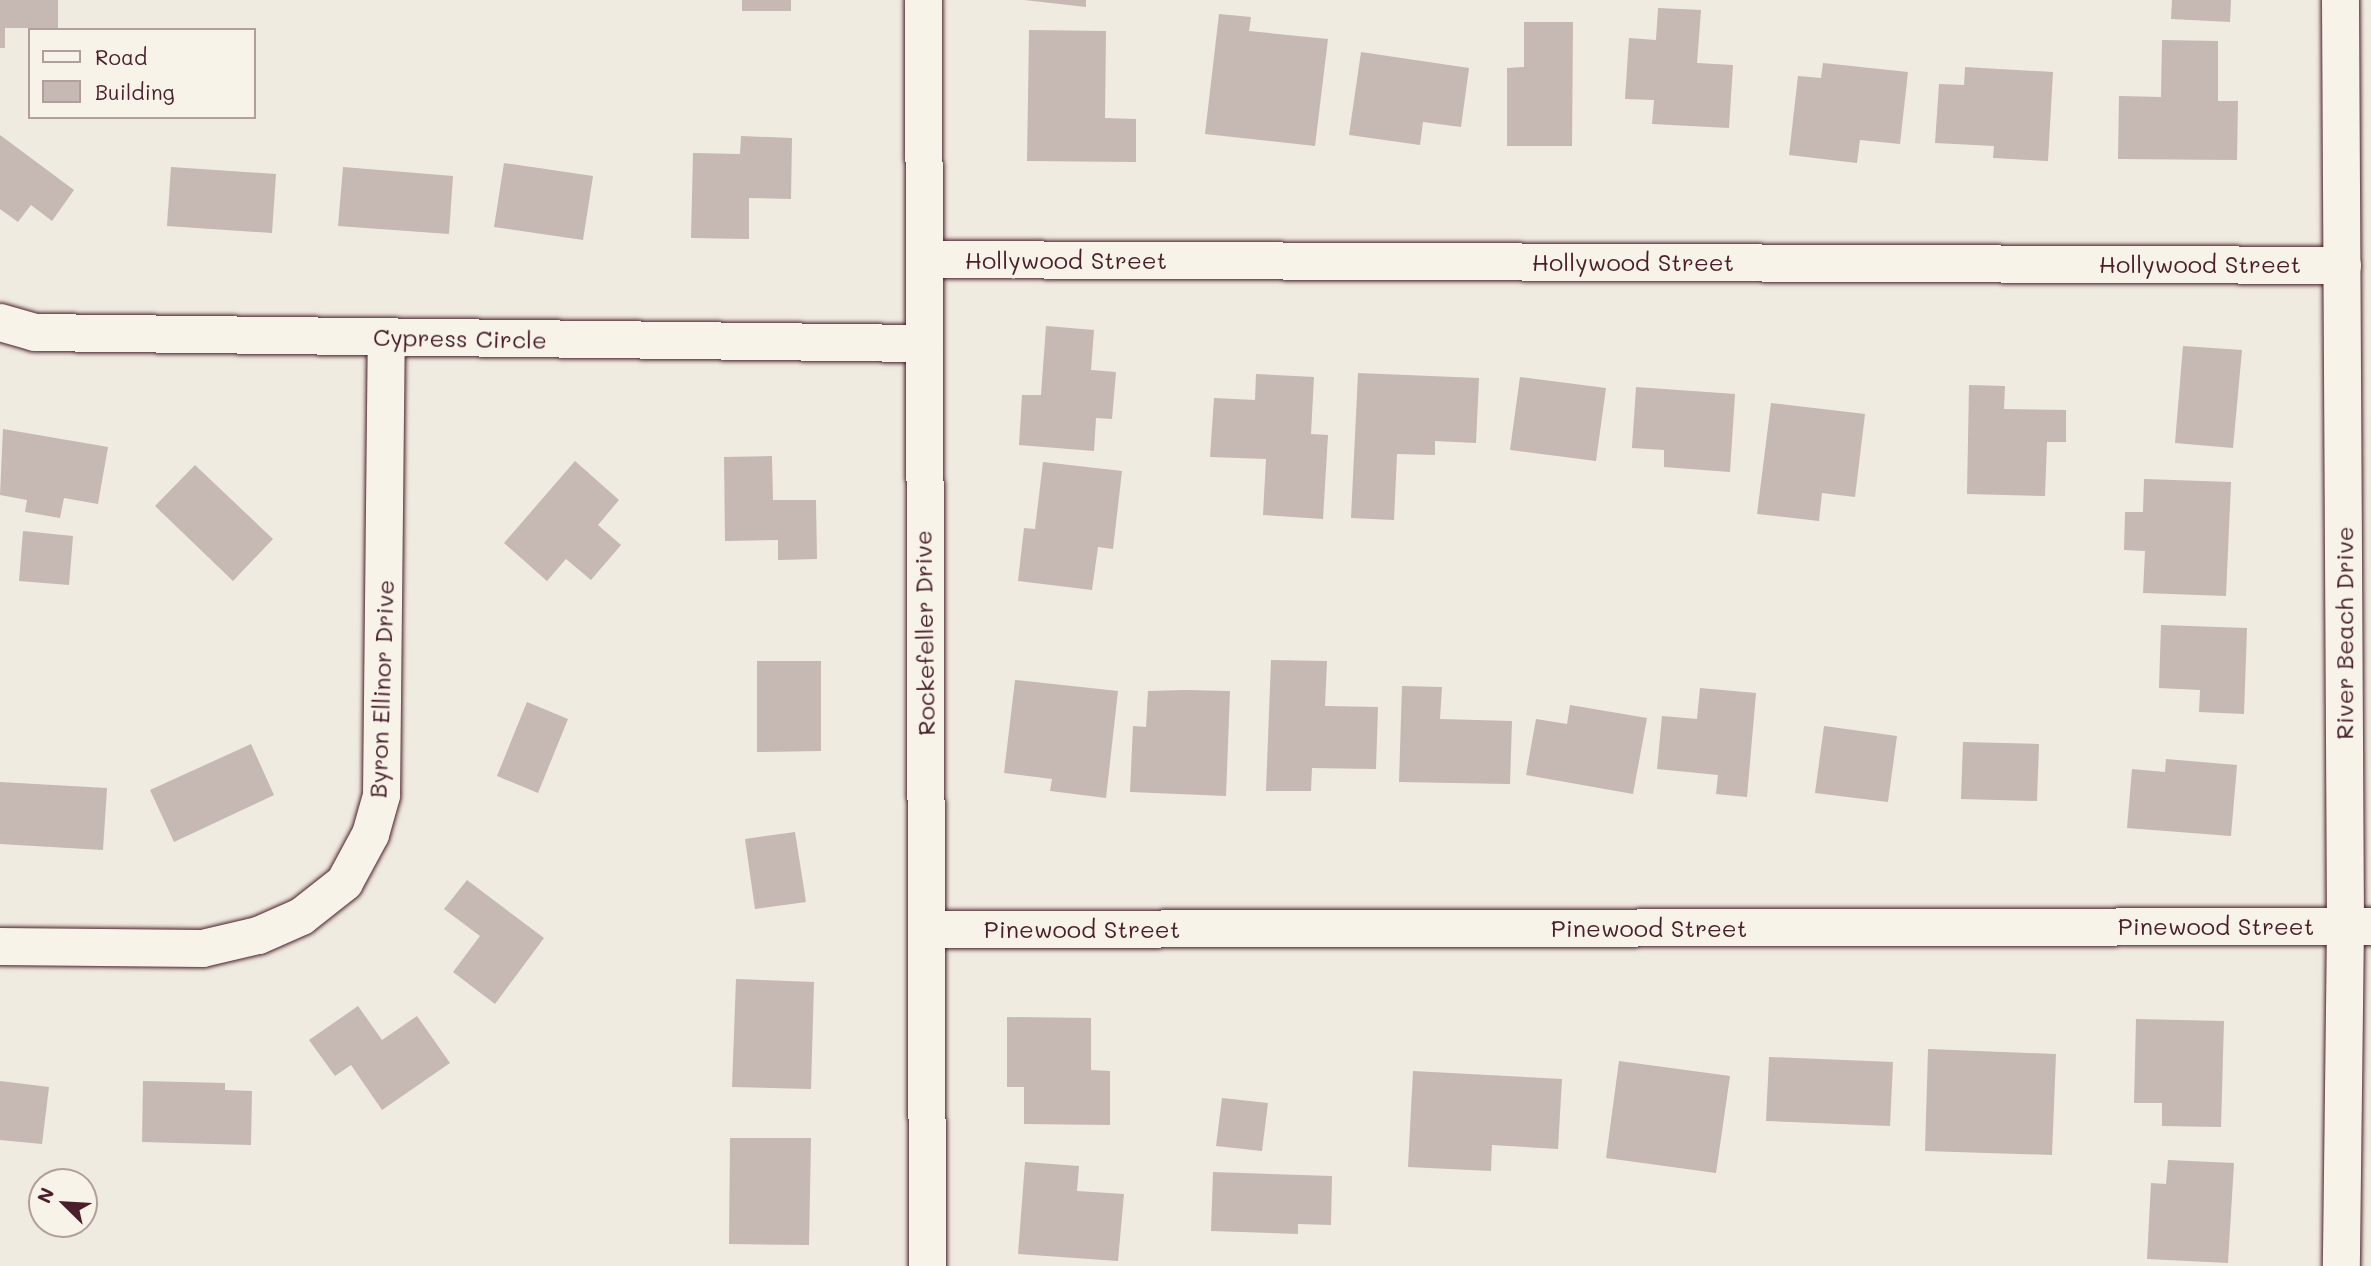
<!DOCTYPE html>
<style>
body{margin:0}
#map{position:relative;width:2371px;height:1266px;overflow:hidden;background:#f0ebe0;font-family:Mali,sans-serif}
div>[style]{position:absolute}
.building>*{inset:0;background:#c6b8b3}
.roads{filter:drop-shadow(0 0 2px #4a1f2b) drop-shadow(0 0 2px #4a1f2b)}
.street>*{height:37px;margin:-18.5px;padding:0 18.5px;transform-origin:18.5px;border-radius:18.5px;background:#f7f3e8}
span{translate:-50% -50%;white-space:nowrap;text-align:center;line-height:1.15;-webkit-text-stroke:7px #f7f3e8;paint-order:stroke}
.street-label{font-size:24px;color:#4a1f2b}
.legend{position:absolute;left:28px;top:28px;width:228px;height:91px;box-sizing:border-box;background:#f7f3e8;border:2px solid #b29e9c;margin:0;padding:9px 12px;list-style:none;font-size:21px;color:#4a1f2b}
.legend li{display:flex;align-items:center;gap:14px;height:35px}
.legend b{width:35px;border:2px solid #b29e9c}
.north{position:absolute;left:28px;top:1168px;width:70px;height:70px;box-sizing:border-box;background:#f7f3e8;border:2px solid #b29e9c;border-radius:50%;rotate:294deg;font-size:19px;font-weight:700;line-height:28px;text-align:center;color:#4a1f2b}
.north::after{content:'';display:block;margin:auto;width:24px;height:32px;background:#4a1f2b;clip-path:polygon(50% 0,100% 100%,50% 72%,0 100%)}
</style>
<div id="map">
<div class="building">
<div style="clip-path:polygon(0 0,58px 0,58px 28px,5px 28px,5px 48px,0 48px)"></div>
<div style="clip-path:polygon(742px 0,791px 0,791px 11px,742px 11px)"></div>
<div style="clip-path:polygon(1024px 0,1086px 0,1086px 7px)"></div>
<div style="clip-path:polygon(2172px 0,2231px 0,2230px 22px,2171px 19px)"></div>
<div style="clip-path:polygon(1658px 8px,1701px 10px,1697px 63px,1733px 65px,1729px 128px,1652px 124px,1654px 100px,1625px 99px,1629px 38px,1656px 40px)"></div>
<div style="clip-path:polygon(1219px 14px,1251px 17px,1249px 31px,1328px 39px,1315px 146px,1205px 134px)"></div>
<div style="clip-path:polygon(1524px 22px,1573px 22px,1572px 146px,1507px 146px,1507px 68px,1524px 67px)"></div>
<div style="clip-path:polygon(1029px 30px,1106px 31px,1105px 118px,1136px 119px,1136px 162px,1027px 161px)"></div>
<div style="clip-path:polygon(2162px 40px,2218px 41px,2218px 101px,2238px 101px,2237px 160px,2118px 159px,2119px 96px,2161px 97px)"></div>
<div style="clip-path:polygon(1361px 52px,1469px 68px,1461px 127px,1423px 122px,1420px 145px,1349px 135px)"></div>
<div style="clip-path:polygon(1823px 63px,1908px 72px,1900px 144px,1860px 140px,1857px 163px,1789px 155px,1798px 76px,1821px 78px)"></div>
<div style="clip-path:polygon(1965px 67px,2053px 72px,2048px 161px,1993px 158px,1994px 146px,1935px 143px,1939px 84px,1964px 85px)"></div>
<div style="clip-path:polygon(0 135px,74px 190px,52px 221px,31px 205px,18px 222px,0 209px)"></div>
<div style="clip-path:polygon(741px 136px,792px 138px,791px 199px,749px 198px,749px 239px,691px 238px,693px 153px,740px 154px)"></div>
<div style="clip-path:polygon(504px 163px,593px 176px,583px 240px,494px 227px)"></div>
<div style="clip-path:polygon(171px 167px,276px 174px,272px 233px,167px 226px)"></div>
<div style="clip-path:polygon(343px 167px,453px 176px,449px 234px,338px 226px)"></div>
<div style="clip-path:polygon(1046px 326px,1094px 330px,1091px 370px,1116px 372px,1112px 419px,1096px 418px,1094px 451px,1019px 445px,1022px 395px,1041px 395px)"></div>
<div style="clip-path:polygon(2183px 346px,2242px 350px,2233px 448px,2175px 443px)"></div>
<div style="clip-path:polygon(1358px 373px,1479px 378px,1476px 443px,1435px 441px,1435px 455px,1397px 454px,1394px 520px,1351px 518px)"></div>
<div style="clip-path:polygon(1256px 374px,1314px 377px,1311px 434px,1328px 435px,1323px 519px,1263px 515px,1266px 459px,1210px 457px,1214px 398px,1255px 400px)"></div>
<div style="clip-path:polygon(1520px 377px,1606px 388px,1596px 461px,1510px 450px)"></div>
<div style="clip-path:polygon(1969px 385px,2005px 386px,2004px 409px,2066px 410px,2066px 442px,2047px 442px,2045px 496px,1967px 494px)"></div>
<div style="clip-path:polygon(1636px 387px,1735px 394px,1730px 472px,1664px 467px,1664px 450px,1632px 448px)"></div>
<div style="clip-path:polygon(1771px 403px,1865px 414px,1855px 497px,1822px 493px,1819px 521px,1757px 514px)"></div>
<div style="clip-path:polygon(3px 429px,108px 447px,98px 504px,64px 498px,60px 518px,25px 512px,27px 500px,0 495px)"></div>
<div style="clip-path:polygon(772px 456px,773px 500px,816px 500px,817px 559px,778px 560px,778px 540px,725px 541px,724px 457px)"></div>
<div style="clip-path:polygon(575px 461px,619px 500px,598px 525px,621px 545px,591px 580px,566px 559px,547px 581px,504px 543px)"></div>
<div style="clip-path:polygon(1043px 462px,1122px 471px,1113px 549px,1098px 547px,1092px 590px,1018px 581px,1024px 528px,1035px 529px)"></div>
<div style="clip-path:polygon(195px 465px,273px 539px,233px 581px,155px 506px)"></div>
<div style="clip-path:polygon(2144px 479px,2231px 482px,2226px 596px,2143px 593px,2145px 551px,2124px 550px,2125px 512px,2143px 512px)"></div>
<div style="clip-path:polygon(23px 531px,73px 536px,69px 585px,19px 581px)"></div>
<div style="clip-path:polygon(2161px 625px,2247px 628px,2244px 714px,2199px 712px,2200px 690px,2159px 688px)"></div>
<div style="clip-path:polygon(1271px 660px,1327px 661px,1325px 706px,1378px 707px,1376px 769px,1312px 768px,1311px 791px,1266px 791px)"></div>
<div style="clip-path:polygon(757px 661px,821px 661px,821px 751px,757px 752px)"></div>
<div style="clip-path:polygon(1015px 680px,1118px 691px,1106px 798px,1050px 791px,1052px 779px,1004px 773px)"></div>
<div style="clip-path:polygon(1402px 686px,1442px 687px,1440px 719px,1512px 721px,1510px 784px,1399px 782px)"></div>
<div style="clip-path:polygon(1700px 688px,1756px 693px,1747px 797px,1716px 794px,1718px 775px,1657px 769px,1662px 716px,1697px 719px)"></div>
<div style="clip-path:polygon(1186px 690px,1230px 691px,1226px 796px,1130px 792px,1133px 726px,1146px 727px,1148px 691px)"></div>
<div style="clip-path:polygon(527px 702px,568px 719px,538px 793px,497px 776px)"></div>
<div style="clip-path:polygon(1570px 705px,1647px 718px,1633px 794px,1526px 775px,1536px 719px,1567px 724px)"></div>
<div style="clip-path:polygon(1824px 726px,1897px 736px,1888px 802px,1815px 793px)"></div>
<div style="clip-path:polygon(1963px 742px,2039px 744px,2037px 801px,1961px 799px)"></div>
<div style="clip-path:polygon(251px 744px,274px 795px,174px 842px,150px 790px)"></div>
<div style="clip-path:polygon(2166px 759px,2237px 765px,2231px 836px,2127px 828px,2132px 769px,2165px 772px)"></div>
<div style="clip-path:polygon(0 782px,107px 788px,103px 850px,0 844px)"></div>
<div style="clip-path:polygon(795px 832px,806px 902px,755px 909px,745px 839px)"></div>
<div style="clip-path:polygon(467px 880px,544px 938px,495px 1004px,453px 972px,480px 936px,444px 909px)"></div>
<div style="clip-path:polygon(736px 979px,814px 982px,811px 1089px,732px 1087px)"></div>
<div style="clip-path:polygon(358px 1006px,382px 1040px,417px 1016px,450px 1063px,382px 1110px,351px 1065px,335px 1076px,309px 1040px)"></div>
<div style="clip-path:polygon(1007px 1017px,1091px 1018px,1091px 1070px,1110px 1071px,1110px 1125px,1024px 1124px,1024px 1087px,1007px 1087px)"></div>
<div style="clip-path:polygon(2136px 1019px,2224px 1021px,2221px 1127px,2162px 1126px,2162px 1103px,2134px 1103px)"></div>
<div style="clip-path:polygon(1928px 1049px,2056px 1054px,2052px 1155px,1925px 1151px)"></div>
<div style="clip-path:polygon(1769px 1057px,1893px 1062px,1890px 1126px,1766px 1121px)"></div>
<div style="clip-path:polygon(1619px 1061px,1730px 1076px,1716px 1173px,1606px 1158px)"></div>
<div style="clip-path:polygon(1413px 1071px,1562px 1079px,1558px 1149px,1492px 1145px,1491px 1171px,1408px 1167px)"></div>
<div style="clip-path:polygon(0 1081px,49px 1087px,42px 1144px,0 1140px)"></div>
<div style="clip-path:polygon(143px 1081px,225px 1083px,225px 1090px,252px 1091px,251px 1145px,142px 1142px)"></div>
<div style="clip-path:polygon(1222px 1098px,1268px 1103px,1262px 1151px,1216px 1146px)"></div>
<div style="clip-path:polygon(730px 1138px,811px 1138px,809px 1245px,729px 1244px)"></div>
<div style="clip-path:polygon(2168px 1160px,2234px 1163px,2228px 1263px,2147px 1259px,2151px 1183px,2166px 1184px)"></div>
<div style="clip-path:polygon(1025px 1162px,1079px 1166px,1077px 1191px,1124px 1194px,1118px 1261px,1018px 1254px)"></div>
<div style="clip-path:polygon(1213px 1172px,1332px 1176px,1331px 1225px,1298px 1224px,1298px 1234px,1211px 1231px)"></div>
</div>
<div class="roads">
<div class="street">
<div style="left:923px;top:0;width:1266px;rotate:89.82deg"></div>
<div style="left:2340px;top:0;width:926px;rotate:89.69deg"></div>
<div style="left:2345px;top:926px;width:340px;rotate:90.7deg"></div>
<div style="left:924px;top:259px;width:1418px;rotate:0.24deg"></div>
<div style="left:0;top:322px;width:35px;rotate:16deg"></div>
<div style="left:34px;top:332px;width:887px;rotate:0.71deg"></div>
<div style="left:927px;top:929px;width:1444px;rotate:-0.12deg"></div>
<div style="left:0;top:946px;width:202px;rotate:0.6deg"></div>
<div style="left:202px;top:948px;width:57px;rotate:-13.1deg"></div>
<div style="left:258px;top:935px;width:47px;rotate:-23.8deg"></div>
<div style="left:301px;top:916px;width:55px;rotate:-38.3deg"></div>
<div style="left:344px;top:882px;width:55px;rotate:-61.6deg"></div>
<div style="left:370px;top:834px;width:41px;rotate:-74.2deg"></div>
<div style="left:381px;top:795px;width:458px;rotate:-89.4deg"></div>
</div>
</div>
<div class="street-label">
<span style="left:1066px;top:260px">Hollywood Street</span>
<span style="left:1633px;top:262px">Hollywood Street</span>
<span style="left:2200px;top:264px">Hollywood Street</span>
<span style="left:460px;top:338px;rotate:1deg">Cypress Circle</span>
<span style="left:924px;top:633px;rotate:-91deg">Rockefeller Drive</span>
<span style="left:2344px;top:633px;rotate:-90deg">River Beach Drive</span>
<span style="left:381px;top:689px;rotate:-88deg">Byron Ellinor Drive</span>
<span style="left:2216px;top:926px">Pinewood Street</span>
<span style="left:1649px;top:928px">Pinewood Street</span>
<span style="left:1082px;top:929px">Pinewood Street</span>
</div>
<ul class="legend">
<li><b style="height:9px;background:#f7f3e8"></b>Road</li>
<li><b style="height:19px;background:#c6b8b3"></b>Building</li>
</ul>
<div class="north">N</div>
</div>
